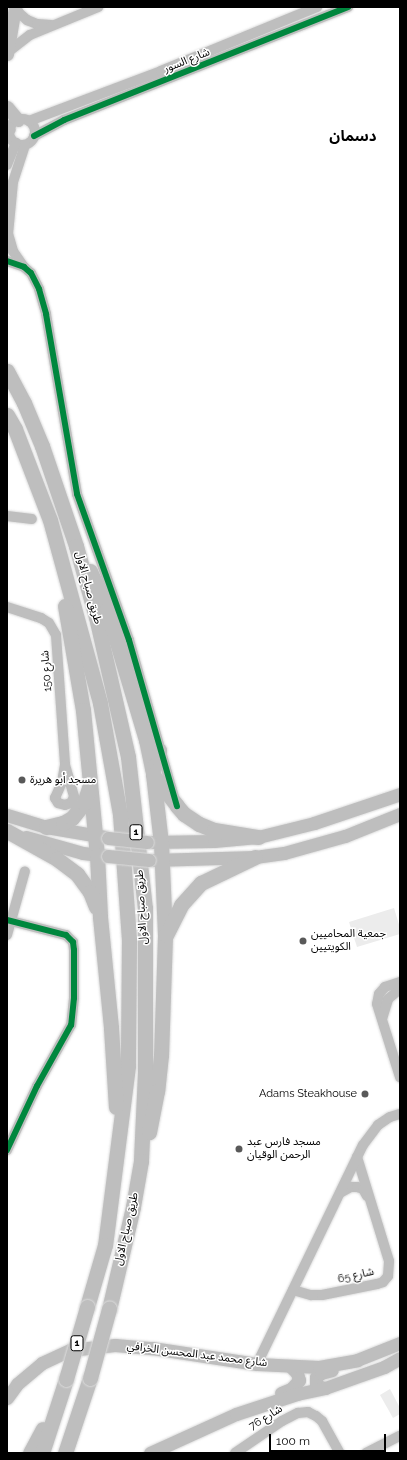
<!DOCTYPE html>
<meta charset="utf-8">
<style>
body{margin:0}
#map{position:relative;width:407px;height:1460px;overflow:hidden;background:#fff;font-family:Raleway,"Noto Sans Arabic",sans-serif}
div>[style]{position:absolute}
.green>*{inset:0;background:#ececec}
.roads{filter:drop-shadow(0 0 1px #dbdbdb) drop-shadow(0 0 1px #dbdbdb)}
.minor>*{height:10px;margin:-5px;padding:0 5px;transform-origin:5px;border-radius:5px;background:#bebebe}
.minor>.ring{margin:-5px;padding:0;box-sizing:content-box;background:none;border:10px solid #bebebe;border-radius:50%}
.major>*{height:13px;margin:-6.5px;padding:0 6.5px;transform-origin:6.5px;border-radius:6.5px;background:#bebebe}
.highway>*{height:15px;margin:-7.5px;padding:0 7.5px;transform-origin:7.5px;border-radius:7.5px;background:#bebebe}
.bridges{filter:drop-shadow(0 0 1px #dbdbdb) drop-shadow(0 0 1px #dbdbdb)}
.major-bridge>*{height:13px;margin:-6.5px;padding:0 6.5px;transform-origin:6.5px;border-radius:6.5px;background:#bebebe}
.highway-bridge>*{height:15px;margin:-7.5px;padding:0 7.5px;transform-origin:7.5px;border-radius:7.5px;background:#bebebe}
.cycleway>*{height:6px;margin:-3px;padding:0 3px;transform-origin:3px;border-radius:3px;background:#00873e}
.dots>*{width:11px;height:11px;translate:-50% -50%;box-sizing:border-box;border:2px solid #fff;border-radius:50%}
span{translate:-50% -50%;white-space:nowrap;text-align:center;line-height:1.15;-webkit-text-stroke:3px #fff;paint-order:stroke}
.shield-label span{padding:1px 3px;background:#fff;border:1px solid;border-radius:3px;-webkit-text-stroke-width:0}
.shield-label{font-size:10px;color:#000;font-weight:700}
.street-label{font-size:11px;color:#000}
.poi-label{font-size:11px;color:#000}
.left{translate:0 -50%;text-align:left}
.right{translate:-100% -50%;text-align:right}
.district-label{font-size:15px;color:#000;font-weight:700}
.frame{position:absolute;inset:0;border:8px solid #000;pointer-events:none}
.scale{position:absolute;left:269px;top:1434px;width:117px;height:18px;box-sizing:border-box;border:2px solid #000;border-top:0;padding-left:5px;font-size:12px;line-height:14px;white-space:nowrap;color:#000;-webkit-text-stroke:3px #fff;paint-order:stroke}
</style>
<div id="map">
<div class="green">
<div style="clip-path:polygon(394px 908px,400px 928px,400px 934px,357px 947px,349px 922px)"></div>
<div style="clip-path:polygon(390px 1389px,400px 1408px,400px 1414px,393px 1418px,380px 1395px)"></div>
</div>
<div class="roads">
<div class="minor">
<div style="left:16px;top:7px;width:7px;rotate:63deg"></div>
<div style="left:19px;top:13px;width:11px;rotate:41deg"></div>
<div style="left:27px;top:20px;width:11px;rotate:22deg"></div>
<div style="left:37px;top:24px;width:14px;rotate:4deg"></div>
<div style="left:8px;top:52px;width:28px;rotate:-38deg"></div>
<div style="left:30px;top:35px;width:74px;rotate:-22.4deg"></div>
<div class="ring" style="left:9px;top:119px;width:16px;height:16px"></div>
<div style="left:29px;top:121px;width:141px;rotate:-20.7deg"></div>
<div style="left:161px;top:71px;width:169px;rotate:-22.3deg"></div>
<div style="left:34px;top:136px;width:34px;rotate:-28deg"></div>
<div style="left:64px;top:120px;width:306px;rotate:-21.7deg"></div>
<div style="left:7px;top:165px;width:24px;rotate:-68deg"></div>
<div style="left:7px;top:261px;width:18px;rotate:19deg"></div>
<div style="left:24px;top:267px;width:9px;rotate:41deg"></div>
<div style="left:31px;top:273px;width:18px;rotate:63deg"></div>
<div style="left:39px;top:289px;width:26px;rotate:74deg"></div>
<div style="left:46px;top:314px;width:183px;rotate:80.2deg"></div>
<div style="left:77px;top:494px;width:155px;rotate:70.4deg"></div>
<div style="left:129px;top:640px;width:163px;rotate:74deg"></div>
<div style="left:24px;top:267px;width:19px;rotate:-125deg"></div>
<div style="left:13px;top:251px;width:18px;rotate:-106deg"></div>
<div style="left:8px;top:234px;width:52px;rotate:-84.5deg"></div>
<div style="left:13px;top:182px;width:39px;rotate:-72deg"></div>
<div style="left:7px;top:516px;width:25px;rotate:7deg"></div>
<div style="left:7px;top:607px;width:36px;rotate:18deg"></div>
<div style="left:41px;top:618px;width:9px;rotate:32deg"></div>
<div style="left:49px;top:623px;width:14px;rotate:60deg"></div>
<div style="left:56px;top:635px;width:130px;rotate:86deg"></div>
<div style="left:65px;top:765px;width:33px;rotate:74deg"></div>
<div style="left:74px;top:797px;width:7px;rotate:117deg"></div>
<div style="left:71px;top:803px;width:6px;rotate:162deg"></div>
<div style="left:65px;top:805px;width:7px;rotate:-164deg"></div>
<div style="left:58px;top:803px;width:6px;rotate:-121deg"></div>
<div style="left:55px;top:798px;width:17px;rotate:-66deg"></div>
<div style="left:62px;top:782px;width:17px;rotate:-80deg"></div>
<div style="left:7px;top:920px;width:61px;rotate:14.3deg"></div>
<div style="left:66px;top:935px;width:10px;rotate:45deg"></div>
<div style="left:73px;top:942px;width:8px;rotate:83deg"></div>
<div style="left:74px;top:950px;width:48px;rotate:90deg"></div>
<div style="left:74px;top:998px;width:27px;rotate:96deg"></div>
<div style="left:71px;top:1025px;width:70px;rotate:119.1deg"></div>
<div style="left:37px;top:1086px;width:71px;rotate:115.1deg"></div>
<div style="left:7px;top:935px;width:66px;rotate:-74.3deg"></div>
<div style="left:400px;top:982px;width:16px;rotate:162deg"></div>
<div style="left:385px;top:987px;width:9px;rotate:131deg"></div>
<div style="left:379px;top:994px;width:10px;rotate:101deg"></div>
<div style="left:377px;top:1004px;width:77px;rotate:72.5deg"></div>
<div style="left:382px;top:1019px;width:21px;rotate:-73deg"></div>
<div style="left:388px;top:999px;width:16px;rotate:-40deg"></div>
<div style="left:340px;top:1193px;width:13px;rotate:-29deg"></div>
<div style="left:351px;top:1187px;width:6px"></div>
<div style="left:357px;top:1187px;width:6px;rotate:18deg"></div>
<div style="left:363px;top:1189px;width:8px;rotate:60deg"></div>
<div style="left:293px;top:1290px;width:19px;rotate:16deg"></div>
<div style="left:311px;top:1295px;width:11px"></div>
<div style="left:322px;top:1295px;width:56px;rotate:-11.3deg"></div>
<div style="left:377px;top:1284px;width:6px;rotate:-18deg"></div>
<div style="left:383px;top:1282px;width:8px;rotate:-50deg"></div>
<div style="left:388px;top:1276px;width:15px;rotate:-86deg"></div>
<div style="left:389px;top:1261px;width:109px;rotate:-107.1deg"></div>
<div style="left:257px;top:1364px;width:243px;rotate:-64.2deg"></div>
<div style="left:363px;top:1145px;width:25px;rotate:-53deg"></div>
<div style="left:378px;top:1125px;width:14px;rotate:-34deg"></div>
<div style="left:390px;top:1117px;width:10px;rotate:-17deg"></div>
<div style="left:235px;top:1453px;width:57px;rotate:-34.2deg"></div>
<div style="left:282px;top:1421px;width:18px;rotate:-27deg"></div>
<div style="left:298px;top:1413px;width:10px;rotate:-6deg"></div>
<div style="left:308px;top:1412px;width:9px;rotate:27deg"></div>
<div style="left:316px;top:1416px;width:8px;rotate:40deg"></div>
<div style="left:322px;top:1421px;width:37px;rotate:61deg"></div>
<div style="left:366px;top:1453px;width:38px;rotate:-27deg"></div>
</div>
<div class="major">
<div style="left:7px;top:54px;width:48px;rotate:-80.3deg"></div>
<div style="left:7px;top:107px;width:17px;rotate:50deg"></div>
<div style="left:7px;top:128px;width:2px;rotate:27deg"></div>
<div style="left:7px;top:815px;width:41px;rotate:17.1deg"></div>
<div style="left:46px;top:827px;width:60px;rotate:9.6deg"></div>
<div style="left:26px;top:837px;width:59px;rotate:15.7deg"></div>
<div style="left:83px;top:853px;width:23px;rotate:7deg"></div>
<div style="left:151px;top:842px;width:63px;rotate:-0.9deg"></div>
<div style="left:214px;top:841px;width:44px;rotate:-5.2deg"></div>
<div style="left:258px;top:837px;width:58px;rotate:-14deg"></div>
<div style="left:314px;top:823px;width:91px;rotate:-18.6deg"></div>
<div style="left:153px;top:860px;width:102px;rotate:-1.7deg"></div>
<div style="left:255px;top:857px;width:29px;rotate:-8deg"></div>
<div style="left:284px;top:853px;width:63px;rotate:-15.6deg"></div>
<div style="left:345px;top:836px;width:59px;rotate:-21.8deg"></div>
<div style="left:325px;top:1388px;width:5px;rotate:-169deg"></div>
<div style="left:320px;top:1387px;width:5px;rotate:-143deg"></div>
<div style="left:316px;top:1384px;width:7px;rotate:-90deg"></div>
<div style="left:316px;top:1377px;width:6px;rotate:-39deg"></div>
<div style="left:321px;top:1373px;width:11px;rotate:-15deg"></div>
<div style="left:281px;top:1393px;width:11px;rotate:-22deg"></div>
<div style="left:291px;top:1389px;width:12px;rotate:-48deg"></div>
<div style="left:299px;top:1380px;width:7px;rotate:-106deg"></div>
<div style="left:297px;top:1373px;width:10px;rotate:-135deg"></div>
<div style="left:7px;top:1398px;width:17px;rotate:-54deg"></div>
<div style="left:17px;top:1384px;width:33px;rotate:-40deg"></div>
<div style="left:42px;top:1363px;width:31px;rotate:-25deg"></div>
<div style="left:70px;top:1350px;width:45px;rotate:-6.3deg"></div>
<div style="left:115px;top:1345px;width:37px;rotate:5deg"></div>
<div style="left:152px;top:1348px;width:106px;rotate:8.7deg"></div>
<div style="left:257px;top:1364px;width:62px;rotate:2.8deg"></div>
<div style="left:319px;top:1367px;width:39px;rotate:-10deg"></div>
<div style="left:357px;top:1360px;width:46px;rotate:-21.6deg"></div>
<div style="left:150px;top:1453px;width:94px;rotate:-24.4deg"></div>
<div style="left:236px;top:1414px;width:64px;rotate:-18.2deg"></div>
<div style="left:297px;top:1394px;width:29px;rotate:-12deg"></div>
<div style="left:325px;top:1388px;width:63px;rotate:-19.6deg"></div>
<div style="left:384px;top:1367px;width:18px;rotate:-29deg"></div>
</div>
<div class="highway">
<div style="left:7px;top:371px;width:36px;rotate:62deg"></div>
<div style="left:24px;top:403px;width:47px;rotate:67.3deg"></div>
<div style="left:42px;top:446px;width:106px;rotate:71.2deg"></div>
<div style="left:76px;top:546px;width:74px;rotate:74.3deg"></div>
<div style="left:96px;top:617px;width:144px;rotate:77.1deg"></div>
<div style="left:128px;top:757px;width:152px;rotate:83.6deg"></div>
<div style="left:145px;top:908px;width:164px;rotate:90deg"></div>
<div style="left:145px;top:1072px;width:89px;rotate:92.6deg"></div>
<div style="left:141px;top:1161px;width:47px;rotate:99.9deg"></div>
<div style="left:133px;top:1207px;width:105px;rotate:103.2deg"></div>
<div style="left:7px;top:415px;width:16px;rotate:60deg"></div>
<div style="left:15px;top:429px;width:97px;rotate:69deg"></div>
<div style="left:50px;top:520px;width:190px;rotate:74.7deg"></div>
<div style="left:100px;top:703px;width:113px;rotate:79.8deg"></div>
<div style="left:120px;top:814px;width:126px;rotate:85.9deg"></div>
<div style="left:129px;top:940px;width:126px;rotate:90.5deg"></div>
<div style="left:128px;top:1066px;width:180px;rotate:97.3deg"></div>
<div style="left:105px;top:1245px;width:65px;rotate:106.2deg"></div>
<div style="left:90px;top:571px;width:42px;rotate:65.9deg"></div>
<div style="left:107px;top:609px;width:137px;rotate:73.4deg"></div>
<div style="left:146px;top:740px;width:35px;rotate:78deg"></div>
<div style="left:153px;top:774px;width:69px;rotate:83.4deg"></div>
<div style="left:161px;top:843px;width:93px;rotate:87.5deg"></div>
<div style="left:165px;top:936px;width:119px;rotate:91.9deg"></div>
<div style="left:161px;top:1055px;width:36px;rotate:96deg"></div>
<div style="left:157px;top:1091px;width:42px;rotate:101deg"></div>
<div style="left:65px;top:606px;width:106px;rotate:80.2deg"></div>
<div style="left:83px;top:710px;width:146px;rotate:84.5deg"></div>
<div style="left:97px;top:855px;width:62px;rotate:87.2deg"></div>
<div style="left:100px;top:917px;width:112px;rotate:84.3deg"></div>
<div style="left:111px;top:1028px;width:79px;rotate:86.4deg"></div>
<div style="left:152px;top:768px;width:10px;rotate:-45deg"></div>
<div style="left:159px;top:761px;width:11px;rotate:-90deg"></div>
<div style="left:153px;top:775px;width:39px;rotate:52deg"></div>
<div style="left:177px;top:806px;width:11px;rotate:49deg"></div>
<div style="left:184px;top:814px;width:18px;rotate:34deg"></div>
<div style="left:199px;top:824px;width:16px;rotate:22deg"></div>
<div style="left:214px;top:830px;width:45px;rotate:9deg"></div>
<div style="left:46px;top:827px;width:17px;rotate:-13deg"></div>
<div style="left:63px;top:823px;width:10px;rotate:-29deg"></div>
<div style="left:72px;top:818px;width:19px;rotate:-51deg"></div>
<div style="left:84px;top:803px;width:16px;rotate:-72deg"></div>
<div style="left:7px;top:831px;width:57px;rotate:29.2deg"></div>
<div style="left:57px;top:859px;width:25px;rotate:37deg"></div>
<div style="left:77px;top:874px;width:22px;rotate:54deg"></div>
<div style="left:90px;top:892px;width:16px;rotate:68deg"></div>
<div style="left:166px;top:935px;width:34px;rotate:-63deg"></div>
<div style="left:181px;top:905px;width:30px;rotate:-48deg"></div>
<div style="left:201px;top:883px;width:60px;rotate:-25.7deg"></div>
<div style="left:30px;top:1453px;width:27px;rotate:-62deg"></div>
<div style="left:42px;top:1453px;width:78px;rotate:-72deg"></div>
<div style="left:65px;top:1453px;width:79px;rotate:-71.6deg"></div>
</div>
</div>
<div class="bridges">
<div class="major-bridge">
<div style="left:108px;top:838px;width:39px;rotate:6deg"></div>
<div style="left:108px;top:856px;width:41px;rotate:5.6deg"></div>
</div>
<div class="highway-bridge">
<div style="left:90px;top:1378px;width:72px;rotate:-74.6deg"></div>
<div style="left:66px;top:1379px;width:75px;rotate:-73.7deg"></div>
</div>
</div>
<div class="cycleway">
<div style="left:34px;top:136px;width:34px;rotate:-28deg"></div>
<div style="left:64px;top:120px;width:306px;rotate:-21.7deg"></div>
<div style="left:7px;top:261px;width:18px;rotate:19deg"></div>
<div style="left:24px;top:267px;width:9px;rotate:41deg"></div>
<div style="left:31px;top:273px;width:18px;rotate:63deg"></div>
<div style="left:39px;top:289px;width:26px;rotate:74deg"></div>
<div style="left:46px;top:314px;width:183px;rotate:80.2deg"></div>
<div style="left:77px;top:494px;width:155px;rotate:70.4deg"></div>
<div style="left:129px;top:640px;width:173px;rotate:73.9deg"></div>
<div style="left:7px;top:920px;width:61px;rotate:14.3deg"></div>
<div style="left:66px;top:935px;width:10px;rotate:45deg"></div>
<div style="left:73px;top:942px;width:8px;rotate:83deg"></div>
<div style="left:74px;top:950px;width:48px;rotate:90deg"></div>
<div style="left:74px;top:998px;width:27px;rotate:96deg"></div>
<div style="left:71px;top:1025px;width:70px;rotate:119.1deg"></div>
<div style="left:37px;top:1086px;width:71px;rotate:115.1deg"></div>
</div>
<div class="dots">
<div style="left:22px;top:780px;background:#595959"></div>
<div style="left:303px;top:941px;background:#595959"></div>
<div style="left:365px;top:1094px;background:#595959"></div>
<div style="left:239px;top:1149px;background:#595959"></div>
</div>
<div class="shield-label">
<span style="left:136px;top:832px">1</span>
<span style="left:77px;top:1343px">1</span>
</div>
<div class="street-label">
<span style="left:187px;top:61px;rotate:-22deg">شارع السور</span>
<span style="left:88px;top:588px;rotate:75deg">طريق صباح الاول</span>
<span style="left:47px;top:671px;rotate:-94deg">شارع 150</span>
<span style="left:142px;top:907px;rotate:-93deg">طريق صباح الاول</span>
<span style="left:127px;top:1229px;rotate:-77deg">طريق صباح الاول</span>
<span style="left:356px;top:1276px;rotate:-13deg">شارع 65</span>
<span style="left:197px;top:1355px;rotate:7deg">شارع محمد عبد المحسن الخرافي</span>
<span style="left:266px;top:1418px;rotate:-32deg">شارع 76</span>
</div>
<div class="poi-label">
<span class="left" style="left:30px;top:780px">مسجد أبو هريرة</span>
<span class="left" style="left:311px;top:941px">جمعية المحاميين<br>الكويتيين</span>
<span class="right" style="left:357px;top:1094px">Adams Steakhouse</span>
<span class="left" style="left:247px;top:1149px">مسجد فارس عبد<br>الرحمن الوقيان</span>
</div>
<div class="district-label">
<span style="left:353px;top:137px">دسمان</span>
</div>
<div class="frame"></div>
<div class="scale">100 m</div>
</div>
